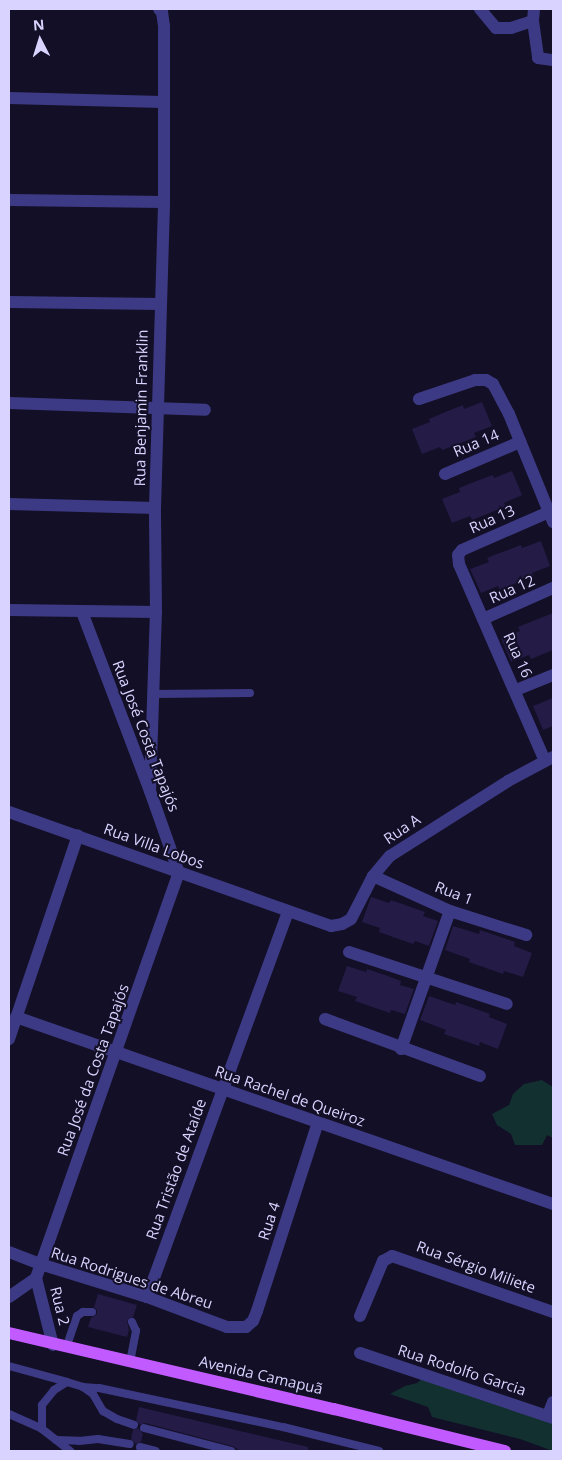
<!DOCTYPE html>
<meta charset="utf-8">
<style>
body{margin:0}
#map{position:relative;width:562px;height:1460px;overflow:hidden;background:#130f26;font-family:"Open Sans",sans-serif}
div>[style]{position:absolute}
.green>*{inset:0;background:#12302f}
.building>*{inset:0;background:#241b47}
.lane>*{height:8px;margin:-4px;padding:0 4px;transform-origin:4px;border-radius:4px;background:#3d3a85}
.street>*{height:12px;margin:-6px;padding:0 6px;transform-origin:6px;border-radius:6px;background:#3d3a85}
.primary>*{height:12px;margin:-6px;padding:0 6px;transform-origin:6px;border-radius:6px;background:#c25bff}
span{translate:-50% -50%;white-space:nowrap;text-align:center;line-height:1.15;-webkit-text-stroke:4px #130f26;paint-order:stroke}
.street-label{font-size:15px;color:#d9d4ff}
.frame{position:absolute;inset:0;border:10px solid #d9d4ff;pointer-events:none}
.north{position:absolute;left:15px;top:15px;width:50px;height:50px;-webkit-text-stroke:4px #130f26;paint-order:stroke;rotate:355deg;font-size:14px;font-weight:700;line-height:20px;text-align:center;color:#d9d4ff}
.north::after{content:'';display:block;margin:auto;width:18px;height:22px;background:#d9d4ff;clip-path:polygon(50% 0,100% 100%,50% 72%,0 100%)}
</style>
<div id="map">
<div class="green">
<div style="clip-path:polygon(542px 1080px,553px 1087px,553px 1138px,547px 1135px,542px 1145px,515px 1145px,511px 1134px,497px 1125px,492px 1114px,509px 1105px,513px 1094px,524px 1084px)"></div>
<div style="clip-path:polygon(424px 1377px,553px 1422px,553px 1451px,520px 1439px,432px 1417px,428px 1407px,390px 1394px,405px 1386px,417px 1383px)"></div>
</div>
<div class="building">
<div style="clip-path:polygon(482px 402px,492px 426px,474px 433px,476px 437px,456px 445px,442px 450px,440px 447px,422px 454px,412px 429px,430px 422px,429px 419px,443px 413px,463px 405px,464px 409px)"></div>
<div style="clip-path:polygon(512px 471px,522px 495px,504px 503px,506px 506px,492px 512px,472px 520px,470px 516px,452px 523px,442px 499px,460px 492px,459px 488px,479px 480px,493px 475px,494px 478px)"></div>
<div style="clip-path:polygon(541px 541px,550px 566px,532px 573px,534px 576px,514px 584px,500px 590px,498px 586px,481px 593px,470px 569px,489px 562px,487px 558px,497px 554px,521px 545px,522px 548px)"></div>
<div style="clip-path:polygon(553px 613px,553px 650px,531px 659px,529px 655px,511px 662px,501px 638px,520px 631px,518px 627px)"></div>
<div style="clip-path:polygon(553px 698px,553px 726px,543px 730px,533px 706px)"></div>
<div style="clip-path:polygon(371px 897px,389px 903px,391px 900px,425px 912px,423px 916px,438px 921px,429px 946px,415px 941px,413px 944px,393px 937px,379px 932px,380px 928px,362px 922px)"></div>
<div style="clip-path:polygon(453px 926px,479px 934px,480px 930px,515px 942px,514px 946px,532px 953px,523px 977px,504px 971px,503px 974px,469px 962px,470px 959px,445px 950px)"></div>
<div style="clip-path:polygon(347px 966px,366px 972px,367px 969px,385px 975px,401px 981px,400px 985px,414px 989px,405px 1014px,391px 1010px,390px 1013px,355px 1001px,357px 997px,338px 991px)"></div>
<div style="clip-path:polygon(429px 996px,455px 1005px,456px 1002px,476px 1009px,490px 1014px,489px 1017px,507px 1024px,498px 1049px,480px 1042px,479px 1046px,444px 1034px,446px 1030px,420px 1020px)"></div>
<div style="clip-path:polygon(98px 1294px,137px 1305px,133px 1317px,127px 1321px,129px 1330px,127px 1337px,88px 1327px,91px 1318px,97px 1314px,97px 1310px,94px 1307px)"></div>
<div style="clip-path:polygon(139px 1407px,308px 1447px,308px 1451px,241px 1451px,232px 1446px,145px 1423px,140px 1425px,136px 1420px)"></div>
<div style="clip-path:polygon(138px 1428px,143px 1434px,141px 1442px,136px 1444px,131px 1439px,133px 1430px)"></div>
</div>
<div class="lane">
<div style="left:154px;top:694px;width:96px;rotate:-0.6deg"></div>
<div style="left:66px;top:1348px;width:34px;rotate:-71deg"></div>
<div style="left:77px;top:1316px;width:7px;rotate:-34deg"></div>
<div style="left:83px;top:1312px;width:9px"></div>
<div style="left:130px;top:1362px;width:32px;rotate:-79deg"></div>
<div style="left:136px;top:1331px;width:10px;rotate:-114deg"></div>
<div style="left:9px;top:1366px;width:60px;rotate:15.4deg"></div>
<div style="left:83px;top:1387px;width:16px;rotate:4deg"></div>
<div style="left:99px;top:1388px;width:188px;rotate:12deg"></div>
<div style="left:283px;top:1427px;width:99px;rotate:14deg"></div>
<div style="left:9px;top:1414px;width:36px;rotate:24deg"></div>
<div style="left:42px;top:1429px;width:36px;rotate:38deg"></div>
<div style="left:144px;top:1428px;width:90px;rotate:14.8deg"></div>
<div style="left:42px;top:1429px;width:24px;rotate:-90deg"></div>
<div style="left:42px;top:1405px;width:19px;rotate:-51deg"></div>
<div style="left:54px;top:1390px;width:15px;rotate:-32deg"></div>
<div style="left:67px;top:1382px;width:17px;rotate:17deg"></div>
<div style="left:83px;top:1387px;width:12px;rotate:35deg"></div>
<div style="left:93px;top:1394px;width:20px;rotate:60deg"></div>
<div style="left:103px;top:1411px;width:16px;rotate:30deg"></div>
<div style="left:117px;top:1419px;width:18px;rotate:19deg"></div>
<div style="left:56px;top:1440px;width:23px;rotate:2deg"></div>
<div style="left:79px;top:1441px;width:19px;rotate:-6deg"></div>
<div style="left:98px;top:1439px;width:32px;rotate:9deg"></div>
<div style="left:140px;top:1447px;width:16px;rotate:14deg"></div>
</div>
<div class="street">
<div style="left:480px;top:9px;width:25px;rotate:50deg"></div>
<div style="left:496px;top:28px;width:15px"></div>
<div style="left:511px;top:28px;width:23px;rotate:-18deg"></div>
<div style="left:534px;top:9px;width:12px;rotate:95deg"></div>
<div style="left:533px;top:21px;width:37px;rotate:82deg"></div>
<div style="left:538px;top:58px;width:15px;rotate:8deg"></div>
<div style="left:9px;top:98px;width:153px;rotate:1.5deg"></div>
<div style="left:9px;top:200px;width:155px;rotate:0.7deg"></div>
<div style="left:9px;top:302px;width:150px;rotate:0.8deg"></div>
<div style="left:419px;top:399px;width:59px;rotate:-18.7deg"></div>
<div style="left:475px;top:380px;width:11px"></div>
<div style="left:486px;top:380px;width:8px;rotate:30deg"></div>
<div style="left:493px;top:384px;width:34px;rotate:62deg"></div>
<div style="left:509px;top:414px;width:117px;rotate:67.8deg"></div>
<div style="left:9px;top:403px;width:196px;rotate:2deg"></div>
<div style="left:445px;top:474px;width:82px;rotate:-23.1deg"></div>
<div style="left:9px;top:504px;width:146px;rotate:1.6deg"></div>
<div style="left:9px;top:610px;width:147px;rotate:0.8deg"></div>
<div style="left:483px;top:619px;width:77px;rotate:-23.9deg"></div>
<div style="left:516px;top:690px;width:40px;rotate:-22deg"></div>
<div style="left:545px;top:761px;width:215px;rotate:-113.6deg"></div>
<div style="left:459px;top:564px;width:9px;rotate:-96deg"></div>
<div style="left:458px;top:555px;width:6px;rotate:-51deg"></div>
<div style="left:462px;top:550px;width:95px;rotate:-23.6deg"></div>
<div style="left:150px;top:791px;width:179px;rotate:-88.1deg"></div>
<div style="left:156px;top:612px;width:104px;rotate:-90.6deg"></div>
<div style="left:155px;top:508px;width:306px;rotate:-88.3deg"></div>
<div style="left:164px;top:202px;width:176px;rotate:-90deg"></div>
<div style="left:164px;top:26px;width:14px;rotate:-98deg"></div>
<div style="left:162px;top:12px;width:4px;rotate:-135deg"></div>
<div style="left:9px;top:812px;width:342px;rotate:19.5deg"></div>
<div style="left:331px;top:926px;width:11px;rotate:-10deg"></div>
<div style="left:342px;top:924px;width:10px;rotate:-29deg"></div>
<div style="left:351px;top:919px;width:48px;rotate:-62.9deg"></div>
<div style="left:373px;top:876px;width:26px;rotate:-50deg"></div>
<div style="left:390px;top:856px;width:140px;rotate:-32.4deg"></div>
<div style="left:508px;top:781px;width:51px;rotate:-28.1deg"></div>
<div style="left:373px;top:876px;width:85px;rotate:24.4deg"></div>
<div style="left:450px;top:911px;width:80px;rotate:17.5deg"></div>
<div style="left:349px;top:952px;width:166px;rotate:18.2deg"></div>
<div style="left:16px;top:1017px;width:569px;rotate:19.2deg"></div>
<div style="left:325px;top:1019px;width:165px;rotate:20.2deg"></div>
<div style="left:9px;top:1039px;width:215px;rotate:-71.3deg"></div>
<div style="left:401px;top:1049px;width:146px;rotate:-70.5deg"></div>
<div style="left:9px;top:1252px;width:33px;rotate:21deg"></div>
<div style="left:40px;top:1264px;width:112px;rotate:17.1deg"></div>
<div style="left:147px;top:1297px;width:85px;rotate:20.6deg"></div>
<div style="left:227px;top:1327px;width:19px"></div>
<div style="left:246px;top:1327px;width:9px;rotate:-41deg"></div>
<div style="left:253px;top:1321px;width:11px;rotate:-68deg"></div>
<div style="left:257px;top:1311px;width:199px;rotate:-72.1deg"></div>
<div style="left:36px;top:1278px;width:430px;rotate:-70.6deg"></div>
<div style="left:179px;top:873px;width:87px;rotate:-109.5deg"></div>
<div style="left:150px;top:791px;width:191px;rotate:-110.8deg"></div>
<div style="left:36px;top:1278px;width:69px;rotate:75.8deg"></div>
<div style="left:9px;top:1297px;width:33px;rotate:-35deg"></div>
<div style="left:147px;top:1297px;width:410px;rotate:-69.9deg"></div>
<div style="left:360px;top:1316px;width:60px;rotate:-67.3deg"></div>
<div style="left:383px;top:1261px;width:10px;rotate:-29deg"></div>
<div style="left:392px;top:1256px;width:170px;rotate:19.2deg"></div>
<div style="left:360px;top:1353px;width:204px;rotate:18.6deg"></div>
<div style="left:548px;top:1415px;width:14px;rotate:-69deg"></div>
</div>
<div class="primary">
<div style="left:9px;top:1333px;width:334px;rotate:13.2deg"></div>
<div style="left:334px;top:1409px;width:176px;rotate:13.8deg"></div>
</div>
<div class="street-label">
<span style="left:141px;top:408px;rotate:-89deg">Rua Benjamin Franklin</span>
<span style="left:476px;top:443px;rotate:-23deg">Rua 14</span>
<span style="left:492px;top:519px;rotate:-24deg">Rua 13</span>
<span style="left:512px;top:589px;rotate:-24deg">Rua 12</span>
<span style="left:518px;top:655px;rotate:65deg">Rua 16</span>
<span style="left:146px;top:736px;rotate:69deg">Rua José Costa Tapajós</span>
<span style="left:402px;top:829px;rotate:-34deg">Rua A</span>
<span style="left:154px;top:846px;rotate:20deg">Rua Villa Lobos</span>
<span style="left:454px;top:893px;rotate:21deg">Rua 1</span>
<span style="left:93px;top:1070px;rotate:-70deg">Rua José da Costa Tapajós</span>
<span style="left:290px;top:1096px;rotate:19deg">Rua Rachel de Queiroz</span>
<span style="left:176px;top:1169px;rotate:-70deg">Rua Tristão de Ataíde</span>
<span style="left:269px;top:1221px;rotate:-72deg">Rua 4</span>
<span style="left:476px;top:1267px;rotate:20deg">Rua Sérgio Miliete</span>
<span style="left:132px;top:1278px;rotate:18deg">Rua Rodrigues de Abreu</span>
<span style="left:60px;top:1306px;rotate:76deg">Rua 2</span>
<span style="left:462px;top:1370px;rotate:18deg">Rua Rodolfo Garcia</span>
<span style="left:261px;top:1375px;rotate:13deg">Avenida Camapuã</span>
</div>
<div class="frame"></div>
<div class="north">N</div>
</div>
